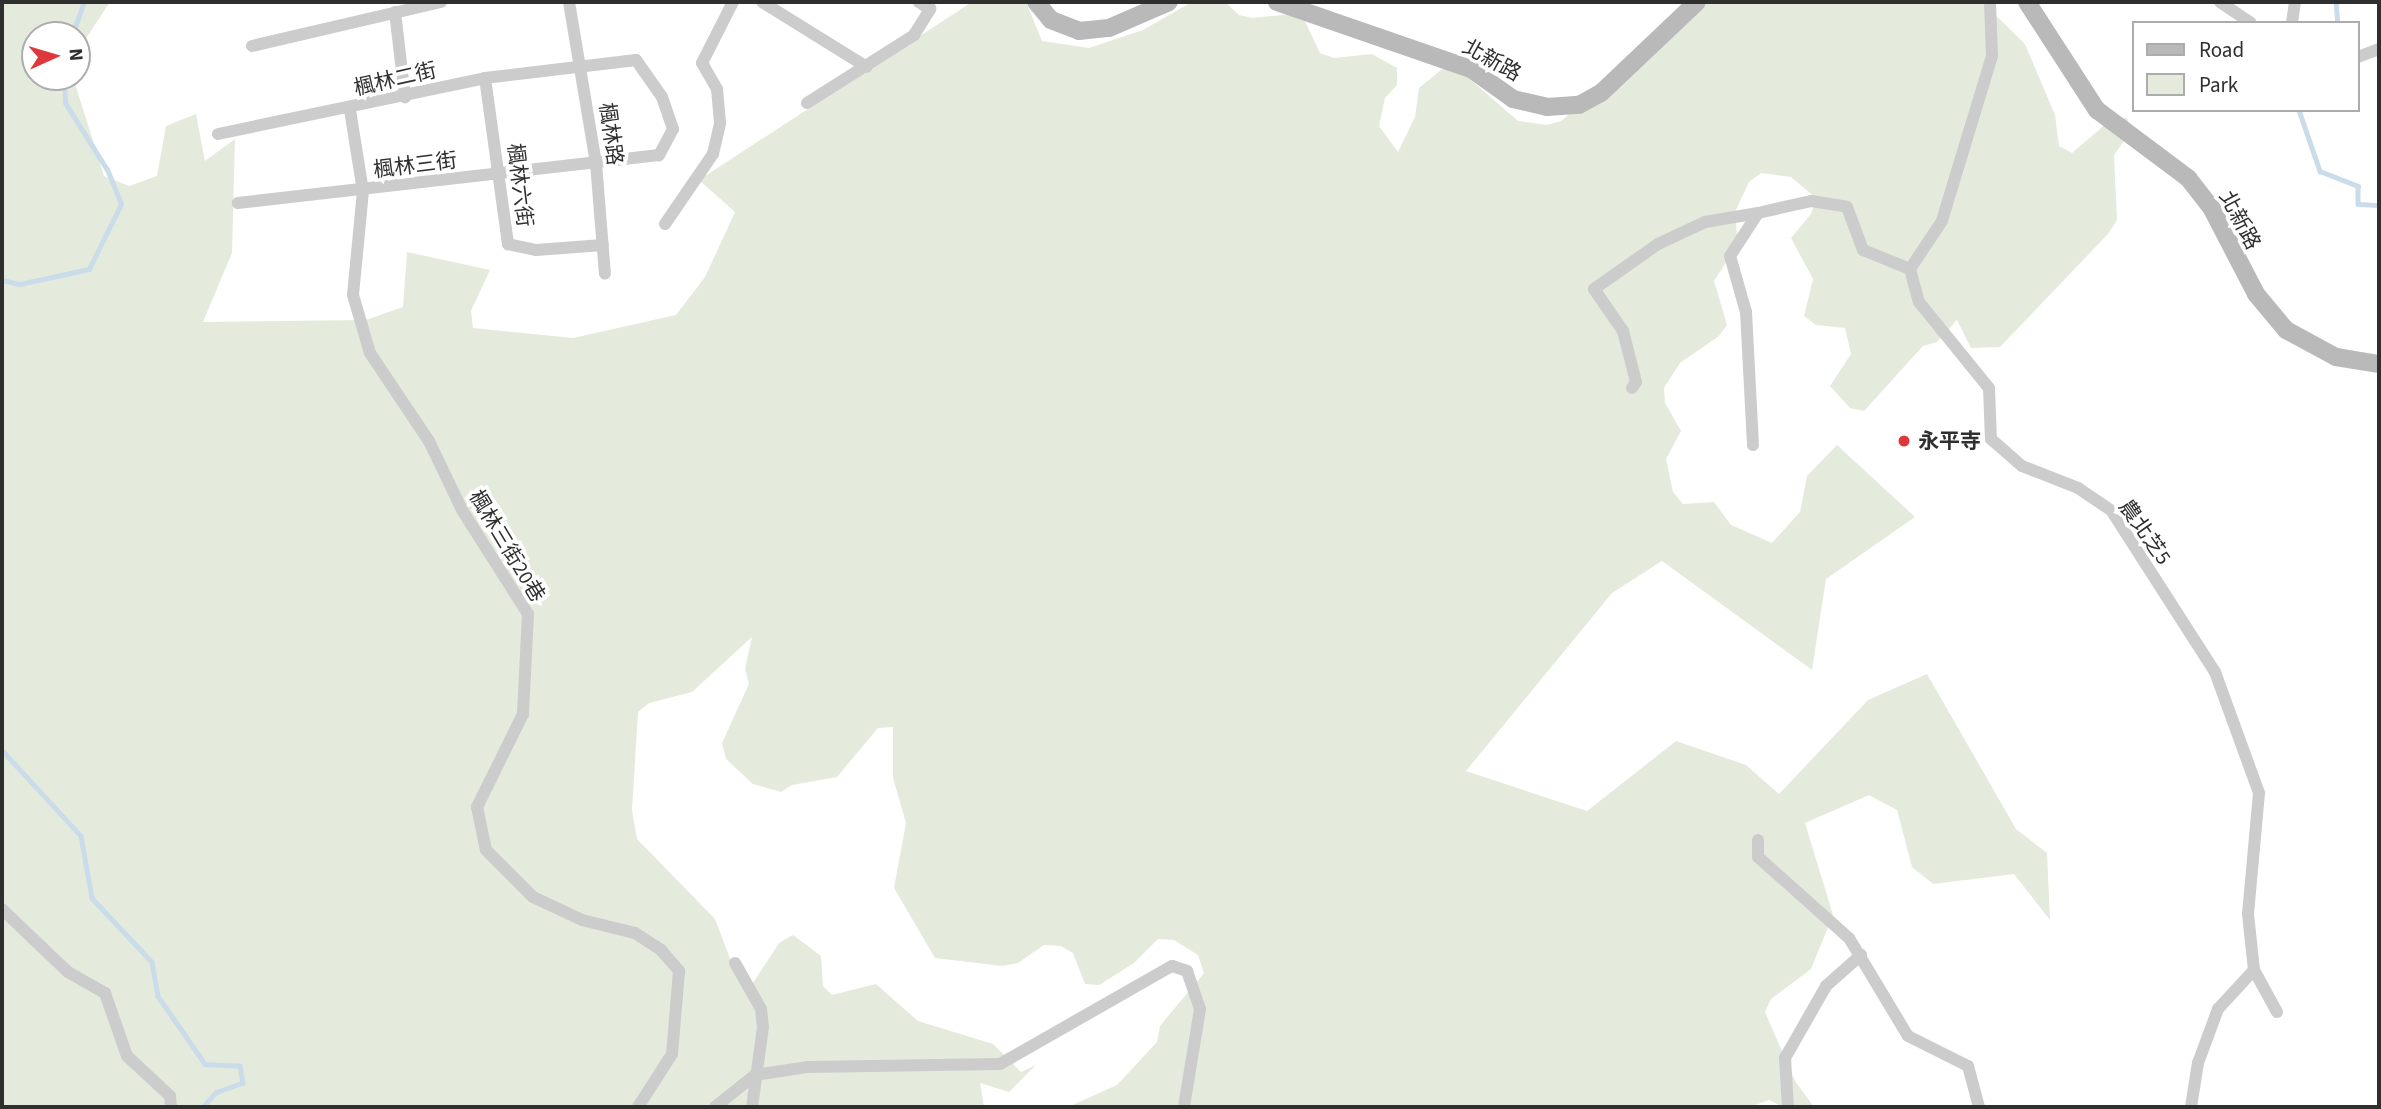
<!DOCTYPE html>
<meta charset="utf-8">
<style>
body{margin:0}
#map{position:relative;width:2381px;height:1109px;overflow:hidden;background:#fff;font-family:"Source Sans 3","Noto Sans TC",sans-serif}
div>[style]{position:absolute}
.green>*{inset:0;background:#e4ebdd}
.stream>*{height:4.5px;margin:-2.25px;padding:0 2.25px;transform-origin:2.25px;border-radius:2.25px;background:#cadcea}
.street>*{height:12px;margin:-6px;padding:0 6px;transform-origin:6px;border-radius:6px;background:#ccc}
.secondary>*{height:18px;margin:-9px;padding:0 9px;transform-origin:9px;border-radius:9px;background:#b9b9b9}
.dots>*{width:19px;height:19px;translate:-50% -50%;box-sizing:border-box;border:4px solid #fff;border-radius:50%}
span{translate:-50% -50%;white-space:nowrap;text-align:center;line-height:1.15;-webkit-text-stroke:7px #fff;paint-order:stroke}
.street-label{font-size:21px;color:#2f2f2f}
.poi-label{font-size:21px;color:#2f2f2f;font-weight:700}
.left{translate:0 -50%;text-align:left}
.frame{position:absolute;inset:0;border:4px solid #2f2f2f;pointer-events:none}
.legend{position:absolute;left:2132px;top:21px;width:228px;height:91px;box-sizing:border-box;background:#fff;border:2px solid #acacac;margin:0;padding:9px 12px;list-style:none;font-size:21px;color:#2f2f2f}
.legend li{display:flex;align-items:center;gap:14px;height:35px}
.legend b{width:35px;border:2px solid #acacac}
.north{position:absolute;left:21px;top:21px;width:70px;height:70px;box-sizing:border-box;background:#fff;border:2px solid #acacac;border-radius:50%;rotate:86deg;font-size:19px;font-weight:700;line-height:28px;text-align:center;color:#2f2f2f}
.north::after{content:'';display:block;margin:auto;width:24px;height:32px;background:#dd393d;clip-path:polygon(50% 0,100% 100%,50% 72%,0 100%)}
</style>
<div id="map">
<div class="green">
<div style="clip-path:polygon(2px 2px,110px 2px,77px 52px,77px 35px,35px 35px,35px 77px,73px 77px,104px 176px,129px 186px,157px 176px,166px 126px,196px 114px,205px 161px,235px 139px,232px 253px,203px 322px,366px 320px,403px 307px,407px 252px,490px 270px,471px 311px,473px 328px,573px 338px,676px 315px,705px 277px,735px 212px,699px 180px,972px 2px,1026px 2px,1042px 41px,1089px 48px,1143px 30px,1192px 2px,1225px 2px,1239px 15px,1252px 18px,1301px 13px,1320px 53px,1334px 58px,1372px 54px,1397px 68px,1397px 85px,1385px 98px,1379px 126px,1398px 152px,1415px 117px,1419px 88px,1441px 70px,1455px 66px,1518px 121px,1547px 125px,1561px 121px,1675px 28px,1690px 2px,1982px 2px,2025px 44px,2055px 115px,2059px 146px,2072px 153px,2113px 118px,2127px 118px,2131px 131px,2114px 155px,2117px 220px,2108px 234px,2000px 347px,1971px 348px,1957px 320px,1937px 342px,1923px 346px,1864px 411px,1850px 408px,1830px 386px,1851px 354px,1845px 328px,1816px 325px,1804px 316px,1813px 279px,1791px 238px,1811px 214px,1816px 198px,1791px 177px,1761px 173px,1749px 182px,1735px 212px,1738px 244px,1714px 281px,1727px 325px,1719px 336px,1680px 363px,1664px 388px,1665px 403px,1681px 431px,1666px 459px,1673px 492px,1683px 504px,1714px 502px,1731px 525px,1772px 543px,1800px 512px,1807px 476px,1837px 445px,1915px 517px,1826px 579px,1812px 670px,1662px 561px,1612px 593px,1466px 771px,1587px 811px,1676px 741px,1746px 765px,1779px 794px,1868px 700px,1927px 674px,2016px 829px,2047px 853px,2050px 920px,2014px 874px,1933px 884px,1912px 867px,1897px 810px,1869px 795px,1805px 823px,1833px 915px,1811px 969px,1771px 999px,1765px 1012px,1795px 1081px,1814px 1107px,1783px 1107px,1769px 1100px,1750px 1107px,1068px 1107px,1117px 1085px,1157px 1042px,1160px 1026px,1204px 973px,1198px 955px,1174px 940px,1158px 939px,1134px 963px,1099px 985px,1085px 984px,1073px 953px,1061px 946px,1044px 945px,1018px 963px,1002px 966px,935px 958px,894px 888px,906px 823px,893px 778px,893px 727px,878px 728px,837px 777px,792px 785px,781px 792px,753px 784px,726px 759px,722px 743px,749px 684px,745px 669px,752px 637px,692px 692px,649px 703px,638px 712px,632px 810px,637px 839px,715px 919px,734px 969px,753px 983px,779px 943px,793px 935px,821px 956px,823px 986px,832px 995px,876px 984px,918px 1021px,993px 1044px,1021px 1072px,1036px 1065px,1009px 1092px,980px 1083px,984px 1107px,2px 1107px)"></div>
</div>
<div class="stream">
<div style="left:2336px;top:2px;width:21px;rotate:85deg"></div>
<div style="left:72px;top:35px;width:35px;rotate:-70deg"></div>
<div style="left:2299px;top:110px;width:65px;rotate:71deg"></div>
<div style="left:2320px;top:171px;width:41px;rotate:21.5deg"></div>
<div style="left:2358px;top:186px;width:18px;rotate:90deg"></div>
<div style="left:2358px;top:204px;width:21px;rotate:3deg"></div>
<div style="left:2px;top:280px;width:18px;rotate:13deg"></div>
<div style="left:20px;top:284px;width:71px;rotate:-12.3deg"></div>
<div style="left:89px;top:269px;width:72px;rotate:-63.8deg"></div>
<div style="left:121px;top:204px;width:37px;rotate:-112deg"></div>
<div style="left:107px;top:170px;width:79px;rotate:-122.1deg"></div>
<div style="left:65px;top:103px;width:26px;rotate:-92deg"></div>
<div style="left:2px;top:750px;width:117px;rotate:47.4deg"></div>
<div style="left:81px;top:836px;width:63px;rotate:79.9deg"></div>
<div style="left:92px;top:898px;width:88px;rotate:46.8deg"></div>
<div style="left:152px;top:962px;width:35px;rotate:80deg"></div>
<div style="left:158px;top:996px;width:83px;rotate:55.3deg"></div>
<div style="left:205px;top:1064px;width:35px;rotate:3deg"></div>
<div style="left:240px;top:1066px;width:17px;rotate:80deg"></div>
<div style="left:243px;top:1083px;width:29px;rotate:160deg"></div>
<div style="left:216px;top:1093px;width:19px;rotate:133deg"></div>
</div>
<div class="street">
<div style="left:569px;top:2px;width:163px;rotate:80.5deg"></div>
<div style="left:596px;top:163px;width:111px;rotate:85.4deg"></div>
<div style="left:762px;top:2px;width:123px;rotate:31.8deg"></div>
<div style="left:1990px;top:2px;width:54px;rotate:87.9deg"></div>
<div style="left:1992px;top:56px;width:172px;rotate:106.9deg"></div>
<div style="left:1942px;top:221px;width:58px;rotate:123.7deg"></div>
<div style="left:1910px;top:269px;width:34px;rotate:75deg"></div>
<div style="left:1919px;top:302px;width:111px;rotate:50.9deg"></div>
<div style="left:1989px;top:388px;width:51px;rotate:87.8deg"></div>
<div style="left:1991px;top:439px;width:41px;rotate:41.1deg"></div>
<div style="left:2022px;top:466px;width:60px;rotate:21.4deg"></div>
<div style="left:2078px;top:488px;width:40px;rotate:34deg"></div>
<div style="left:2111px;top:510px;width:193px;rotate:57.3deg"></div>
<div style="left:2215px;top:672px;width:129px;rotate:70deg"></div>
<div style="left:2259px;top:793px;width:121px;rotate:95.2deg"></div>
<div style="left:2248px;top:914px;width:56px;rotate:83.9deg"></div>
<div style="left:2254px;top:970px;width:48px;rotate:61.3deg"></div>
<div style="left:2220px;top:2px;width:37px;rotate:34deg"></div>
<div style="left:395px;top:12px;width:86px;rotate:83.3deg"></div>
<div style="left:2292px;top:23px;width:21px;rotate:-82deg"></div>
<div style="left:252px;top:46px;width:194px;rotate:-13.1deg"></div>
<div style="left:2358px;top:57px;width:22px;rotate:-21deg"></div>
<div style="left:485px;top:78px;width:168px;rotate:82.1deg"></div>
<div style="left:508px;top:244px;width:29px;rotate:12deg"></div>
<div style="left:536px;top:250px;width:67px;rotate:-4.3deg"></div>
<div style="left:807px;top:103px;width:127px;rotate:-32.4deg"></div>
<div style="left:914px;top:35px;width:31px;rotate:-58deg"></div>
<div style="left:930px;top:9px;width:13px;rotate:-148deg"></div>
<div style="left:350px;top:110px;width:82px;rotate:80.9deg"></div>
<div style="left:363px;top:191px;width:104px;rotate:95.5deg"></div>
<div style="left:353px;top:295px;width:60px;rotate:73.7deg"></div>
<div style="left:370px;top:353px;width:106px;rotate:56.2deg"></div>
<div style="left:429px;top:441px;width:76px;rotate:64.4deg"></div>
<div style="left:462px;top:510px;width:123px;rotate:57.6deg"></div>
<div style="left:528px;top:614px;width:100px;rotate:92.9deg"></div>
<div style="left:523px;top:714px;width:104px;rotate:116.3deg"></div>
<div style="left:477px;top:807px;width:44px;rotate:78.2deg"></div>
<div style="left:486px;top:850px;width:66px;rotate:45deg"></div>
<div style="left:533px;top:897px;width:54px;rotate:25.1deg"></div>
<div style="left:582px;top:920px;width:55px;rotate:13.8deg"></div>
<div style="left:635px;top:933px;width:31px;rotate:33deg"></div>
<div style="left:661px;top:950px;width:28px;rotate:49deg"></div>
<div style="left:679px;top:971px;width:83px;rotate:94.8deg"></div>
<div style="left:672px;top:1054px;width:63px;rotate:122.7deg"></div>
<div style="left:218px;top:134px;width:273px;rotate:-11.8deg"></div>
<div style="left:485px;top:78px;width:152px;rotate:-6.8deg"></div>
<div style="left:636px;top:60px;width:45px;rotate:54.9deg"></div>
<div style="left:662px;top:97px;width:34px;rotate:71deg"></div>
<div style="left:673px;top:129px;width:30px;rotate:118deg"></div>
<div style="left:659px;top:155px;width:424px;rotate:173.5deg"></div>
<div style="left:665px;top:224px;width:85px;rotate:-55.6deg"></div>
<div style="left:713px;top:154px;width:32px;rotate:-77deg"></div>
<div style="left:720px;top:123px;width:34px;rotate:-95deg"></div>
<div style="left:717px;top:89px;width:30px;rotate:-120deg"></div>
<div style="left:702px;top:63px;width:68px;rotate:-63.1deg"></div>
<div style="left:1632px;top:388px;width:7px;rotate:-56deg"></div>
<div style="left:1636px;top:382px;width:53px;rotate:-104.3deg"></div>
<div style="left:1623px;top:331px;width:51px;rotate:-124.6deg"></div>
<div style="left:1594px;top:289px;width:78px;rotate:-35.1deg"></div>
<div style="left:1658px;top:244px;width:52px;rotate:-25.1deg"></div>
<div style="left:1705px;top:222px;width:54px;rotate:-9.6deg"></div>
<div style="left:1753px;top:445px;width:133px;rotate:-93deg"></div>
<div style="left:1746px;top:312px;width:58px;rotate:-105.9deg"></div>
<div style="left:1730px;top:256px;width:51px;rotate:-56.9deg"></div>
<div style="left:1758px;top:213px;width:54px;rotate:-12.8deg"></div>
<div style="left:1811px;top:201px;width:36px;rotate:9deg"></div>
<div style="left:1847px;top:207px;width:46px;rotate:69.6deg"></div>
<div style="left:1863px;top:250px;width:51px;rotate:22deg"></div>
<div style="left:1758px;top:840px;width:17px;rotate:90deg"></div>
<div style="left:1758px;top:857px;width:122px;rotate:41.7deg"></div>
<div style="left:1849px;top:938px;width:114px;rotate:59deg"></div>
<div style="left:1908px;top:1036px;width:67px;rotate:26.6deg"></div>
<div style="left:1968px;top:1066px;width:42px;rotate:75deg"></div>
<div style="left:2px;top:909px;width:91px;rotate:43.7deg"></div>
<div style="left:68px;top:972px;width:43px;rotate:29.6deg"></div>
<div style="left:105px;top:993px;width:67px;rotate:70.8deg"></div>
<div style="left:127px;top:1056px;width:59px;rotate:42.9deg"></div>
<div style="left:170px;top:1096px;width:11px;rotate:85deg"></div>
<div style="left:735px;top:963px;width:53px;rotate:60.5deg"></div>
<div style="left:761px;top:1009px;width:18px;rotate:84deg"></div>
<div style="left:763px;top:1027px;width:81px;rotate:97.8deg"></div>
<div style="left:715px;top:1107px;width:51px;rotate:-38.7deg"></div>
<div style="left:755px;top:1075px;width:54px;rotate:-8.6deg"></div>
<div style="left:808px;top:1067px;width:192px;rotate:-0.9deg"></div>
<div style="left:1000px;top:1064px;width:198px;rotate:-29.7deg"></div>
<div style="left:1172px;top:966px;width:16px;rotate:18deg"></div>
<div style="left:1187px;top:971px;width:40px;rotate:71.1deg"></div>
<div style="left:1200px;top:1009px;width:99px;rotate:99.3deg"></div>
<div style="left:1788px;top:1107px;width:49px;rotate:-93.5deg"></div>
<div style="left:1785px;top:1058px;width:83px;rotate:-60.3deg"></div>
<div style="left:1826px;top:986px;width:47px;rotate:-41.5deg"></div>
<div style="left:2191px;top:1107px;width:45px;rotate:-81deg"></div>
<div style="left:2198px;top:1063px;width:58px;rotate:-69.7deg"></div>
<div style="left:2218px;top:1009px;width:53px;rotate:-47.3deg"></div>
</div>
<div class="secondary">
<div style="left:1036px;top:2px;width:23px;rotate:50deg"></div>
<div style="left:1051px;top:20px;width:30px;rotate:21deg"></div>
<div style="left:1079px;top:31px;width:30px;rotate:-6deg"></div>
<div style="left:1109px;top:28px;width:65px;rotate:-23.4deg"></div>
<div style="left:1277px;top:2px;width:205px;rotate:19.1deg"></div>
<div style="left:1471px;top:69px;width:52px;rotate:35.5deg"></div>
<div style="left:1513px;top:99px;width:35px;rotate:13deg"></div>
<div style="left:1547px;top:107px;width:32px;rotate:-4deg"></div>
<div style="left:1579px;top:105px;width:25px;rotate:-29deg"></div>
<div style="left:1601px;top:93px;width:132px;rotate:-43.5deg"></div>
<div style="left:2027px;top:2px;width:129px;rotate:57.1deg"></div>
<div style="left:2097px;top:110px;width:114px;rotate:36.8deg"></div>
<div style="left:2188px;top:178px;width:39px;rotate:52deg"></div>
<div style="left:2212px;top:209px;width:96px;rotate:62.6deg"></div>
<div style="left:2256px;top:294px;width:47px;rotate:50.2deg"></div>
<div style="left:2286px;top:330px;width:57px;rotate:28.4deg"></div>
<div style="left:2336px;top:357px;width:44px;rotate:9.2deg"></div>
</div>
<div class="dots">
<div style="left:1904px;top:441px;background:#dd393d"></div>
</div>
<div class="street-label">
<span style="left:1492px;top:60px;rotate:29deg">北新路</span>
<span style="left:395px;top:79px;rotate:-13deg">楓林二街</span>
<span style="left:611px;top:134px;rotate:82deg">楓林路</span>
<span style="left:415px;top:165px;rotate:-7deg">楓林三街</span>
<span style="left:520px;top:185px;rotate:83deg">楓林六街</span>
<span style="left:2240px;top:220px;rotate:62deg">北新路</span>
<span style="left:2145px;top:532px;rotate:55deg">農北芝5</span>
<span style="left:507px;top:546px;rotate:59deg">楓林三街20巷</span>
</div>
<div class="poi-label">
<span class="left" style="left:1918px;top:441px">永平寺</span>
</div>
<div class="frame"></div>
<ul class="legend">
<li><b style="height:9px;background:#b9b9b9"></b>Road</li>
<li><b style="height:19px;background:#e4ebdd"></b>Park</li>
</ul>
<div class="north">N</div>
</div>
